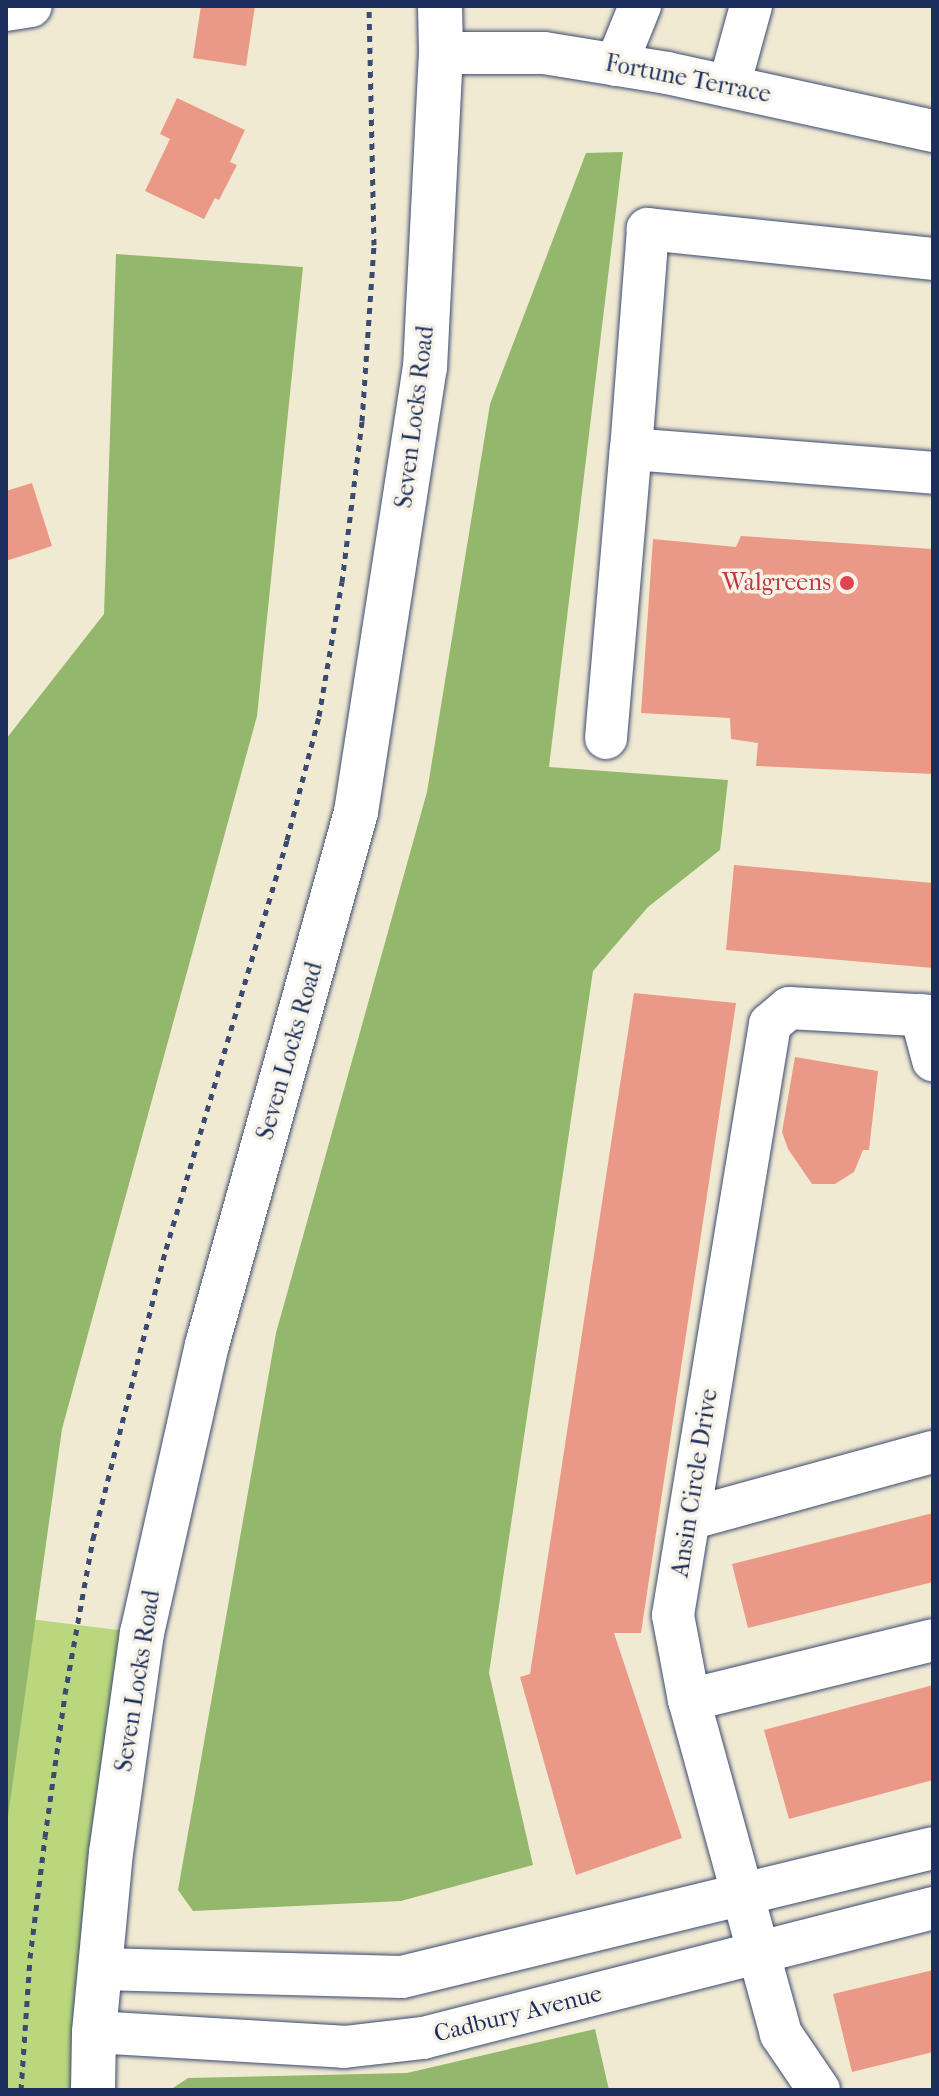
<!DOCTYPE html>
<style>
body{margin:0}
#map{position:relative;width:939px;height:2096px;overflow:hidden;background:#f1ead3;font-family:"IM FELL French Canon",serif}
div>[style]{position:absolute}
.green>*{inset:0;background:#bad77d}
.forest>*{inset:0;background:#93b86c}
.building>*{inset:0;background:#eb9987}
.path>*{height:5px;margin-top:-2.5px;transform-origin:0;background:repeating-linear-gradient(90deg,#3b4b70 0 6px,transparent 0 12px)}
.roads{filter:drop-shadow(0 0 2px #3b4b70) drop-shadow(0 0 2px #3b4b70)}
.minor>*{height:42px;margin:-21px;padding:0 21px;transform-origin:21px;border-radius:21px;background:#fff}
.major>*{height:44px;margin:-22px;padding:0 22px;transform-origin:22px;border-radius:22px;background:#fff}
.dots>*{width:22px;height:22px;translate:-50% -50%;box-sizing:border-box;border:4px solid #f7f3e8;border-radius:50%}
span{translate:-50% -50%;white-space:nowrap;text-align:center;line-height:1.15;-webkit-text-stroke:7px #f7f3e8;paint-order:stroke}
.street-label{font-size:24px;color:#1b2f5e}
.health-label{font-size:24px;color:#be3a42}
.right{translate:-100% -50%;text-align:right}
.frame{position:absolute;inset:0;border:8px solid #1b2f5e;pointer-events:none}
</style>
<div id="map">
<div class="green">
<div style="clip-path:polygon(6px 1616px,142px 1633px,96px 2090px,6px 2090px)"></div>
</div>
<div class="forest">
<div style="clip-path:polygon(623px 152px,549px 767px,728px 780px,720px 850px,648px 907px,593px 971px,489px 1673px,533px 1865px,401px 1901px,193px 1911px,178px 1890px,276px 1333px,427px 792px,490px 404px,586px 153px)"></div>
<div style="clip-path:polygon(116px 254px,303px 267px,257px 716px,62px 1429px,6px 1831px,6px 739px,104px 614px)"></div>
<div style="clip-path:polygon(595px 2029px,609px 2090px,170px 2090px,188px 2078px,407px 2073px)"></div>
</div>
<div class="building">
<div style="clip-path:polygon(201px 6px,255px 6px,246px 66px,193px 58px)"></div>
<div style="clip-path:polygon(177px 98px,245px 130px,230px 162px,237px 165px,219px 200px,215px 198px,204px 219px,145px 191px,170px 139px,160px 134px)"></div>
<div style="clip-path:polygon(32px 483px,52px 546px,6px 561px,6px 491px)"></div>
<div style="clip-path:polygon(741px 536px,933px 549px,933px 774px,756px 766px,758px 743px,731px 739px,730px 718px,641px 713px,653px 539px,736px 547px)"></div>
<div style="clip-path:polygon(734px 865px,933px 883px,933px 968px,726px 950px)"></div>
<div style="clip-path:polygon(634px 993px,736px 1003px,641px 1633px,614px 1633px,682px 1838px,576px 1875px,520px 1677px,530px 1674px)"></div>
<div style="clip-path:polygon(795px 1057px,878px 1071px,869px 1150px,863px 1150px,854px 1172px,835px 1184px,812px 1184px,788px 1149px,782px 1132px)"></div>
<div style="clip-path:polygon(933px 1513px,933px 1582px,748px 1628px,732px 1564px)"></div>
<div style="clip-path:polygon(933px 1685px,933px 1780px,789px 1819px,764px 1730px)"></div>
<div style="clip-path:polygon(933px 1970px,933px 2052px,852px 2072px,833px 1994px)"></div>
</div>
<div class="path">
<div style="left:21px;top:2090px;width:132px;rotate:-86.1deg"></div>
<div style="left:30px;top:1958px;width:122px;rotate:-82.9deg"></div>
<div style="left:45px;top:1837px;width:144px;rotate:-82deg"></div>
<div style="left:65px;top:1694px;width:158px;rotate:-79.8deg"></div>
<div style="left:93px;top:1539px;width:299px;rotate:-75.9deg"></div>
<div style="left:166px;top:1249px;width:427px;rotate:-73.5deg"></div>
<div style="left:287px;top:840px;width:128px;rotate:-75.5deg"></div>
<div style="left:319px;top:716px;width:136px;rotate:-80.3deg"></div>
<div style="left:342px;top:582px;width:162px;rotate:-82.9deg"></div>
<div style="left:362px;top:421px;width:176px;rotate:-86.1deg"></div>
<div style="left:374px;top:245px;width:239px;rotate:-91.2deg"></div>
</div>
<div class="roads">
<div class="minor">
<div style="left:6px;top:10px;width:25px;rotate:-9deg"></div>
<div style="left:441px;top:53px;width:103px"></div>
<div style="left:544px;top:53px;width:125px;rotate:9.2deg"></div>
<div style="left:667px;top:73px;width:272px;rotate:12.3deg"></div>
<div style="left:616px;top:65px;width:64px;rotate:-67.9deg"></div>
<div style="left:729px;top:86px;width:83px;rotate:-74.6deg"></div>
<div style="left:933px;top:259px;width:287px;rotate:-174deg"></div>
<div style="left:648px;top:229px;width:221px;rotate:94.4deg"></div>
<div style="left:631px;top:449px;width:303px;rotate:4.5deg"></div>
<div style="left:606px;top:738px;width:290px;rotate:-85.1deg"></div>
<div style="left:921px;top:1015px;width:47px;rotate:75.1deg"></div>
<div style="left:689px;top:1519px;width:253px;rotate:-15.4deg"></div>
<div style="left:689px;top:1700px;width:251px;rotate:-13.8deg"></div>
<div style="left:100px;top:1969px;width:302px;rotate:1.5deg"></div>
<div style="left:402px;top:1977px;width:546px;rotate:-13.65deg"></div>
<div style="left:94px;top:2032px;width:250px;rotate:3.4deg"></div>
<div style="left:344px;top:2047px;width:80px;rotate:-6.5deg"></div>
<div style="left:423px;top:2038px;width:526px;rotate:-14.3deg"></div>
<div style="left:819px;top:2090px;width:68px;rotate:-124.2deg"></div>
<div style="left:781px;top:2034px;width:346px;rotate:-105.4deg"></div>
<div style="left:689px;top:1700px;width:86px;rotate:-100.7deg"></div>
<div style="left:673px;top:1615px;width:599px;rotate:-80.68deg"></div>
<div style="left:770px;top:1024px;width:25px;rotate:-40deg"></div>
<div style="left:789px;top:1008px;width:144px;rotate:3.2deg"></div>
</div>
<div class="major">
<div style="left:93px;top:2090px;width:58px;rotate:-89deg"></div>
<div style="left:94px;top:2032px;width:180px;rotate:-84.6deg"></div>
<div style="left:111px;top:1853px;width:222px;rotate:-82deg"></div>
<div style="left:142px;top:1633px;width:295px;rotate:-77.3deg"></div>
<div style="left:207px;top:1345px;width:553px;rotate:-74.38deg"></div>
<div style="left:356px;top:812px;width:449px;rotate:-81.2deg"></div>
<div style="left:425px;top:368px;width:315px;rotate:-87.1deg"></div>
<div style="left:441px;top:53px;width:47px;rotate:-91.2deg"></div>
</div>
</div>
<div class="dots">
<div style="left:847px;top:583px;background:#e0444e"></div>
</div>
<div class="street-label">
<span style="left:688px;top:79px;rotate:11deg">Fortune Terrace</span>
<span style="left:415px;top:417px;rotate:-83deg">Seven Locks Road</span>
<span style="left:290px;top:1051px;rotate:-74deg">Seven Locks Road</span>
<span style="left:695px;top:1483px;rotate:-81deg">Ansin Circle Drive</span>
<span style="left:138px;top:1681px;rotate:-81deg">Seven Locks Road</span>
<span style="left:518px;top:2014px;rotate:-14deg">Cadbury Avenue</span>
</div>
<div class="health-label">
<span class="right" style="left:831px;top:583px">Walgreens</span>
</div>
<div class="frame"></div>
</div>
